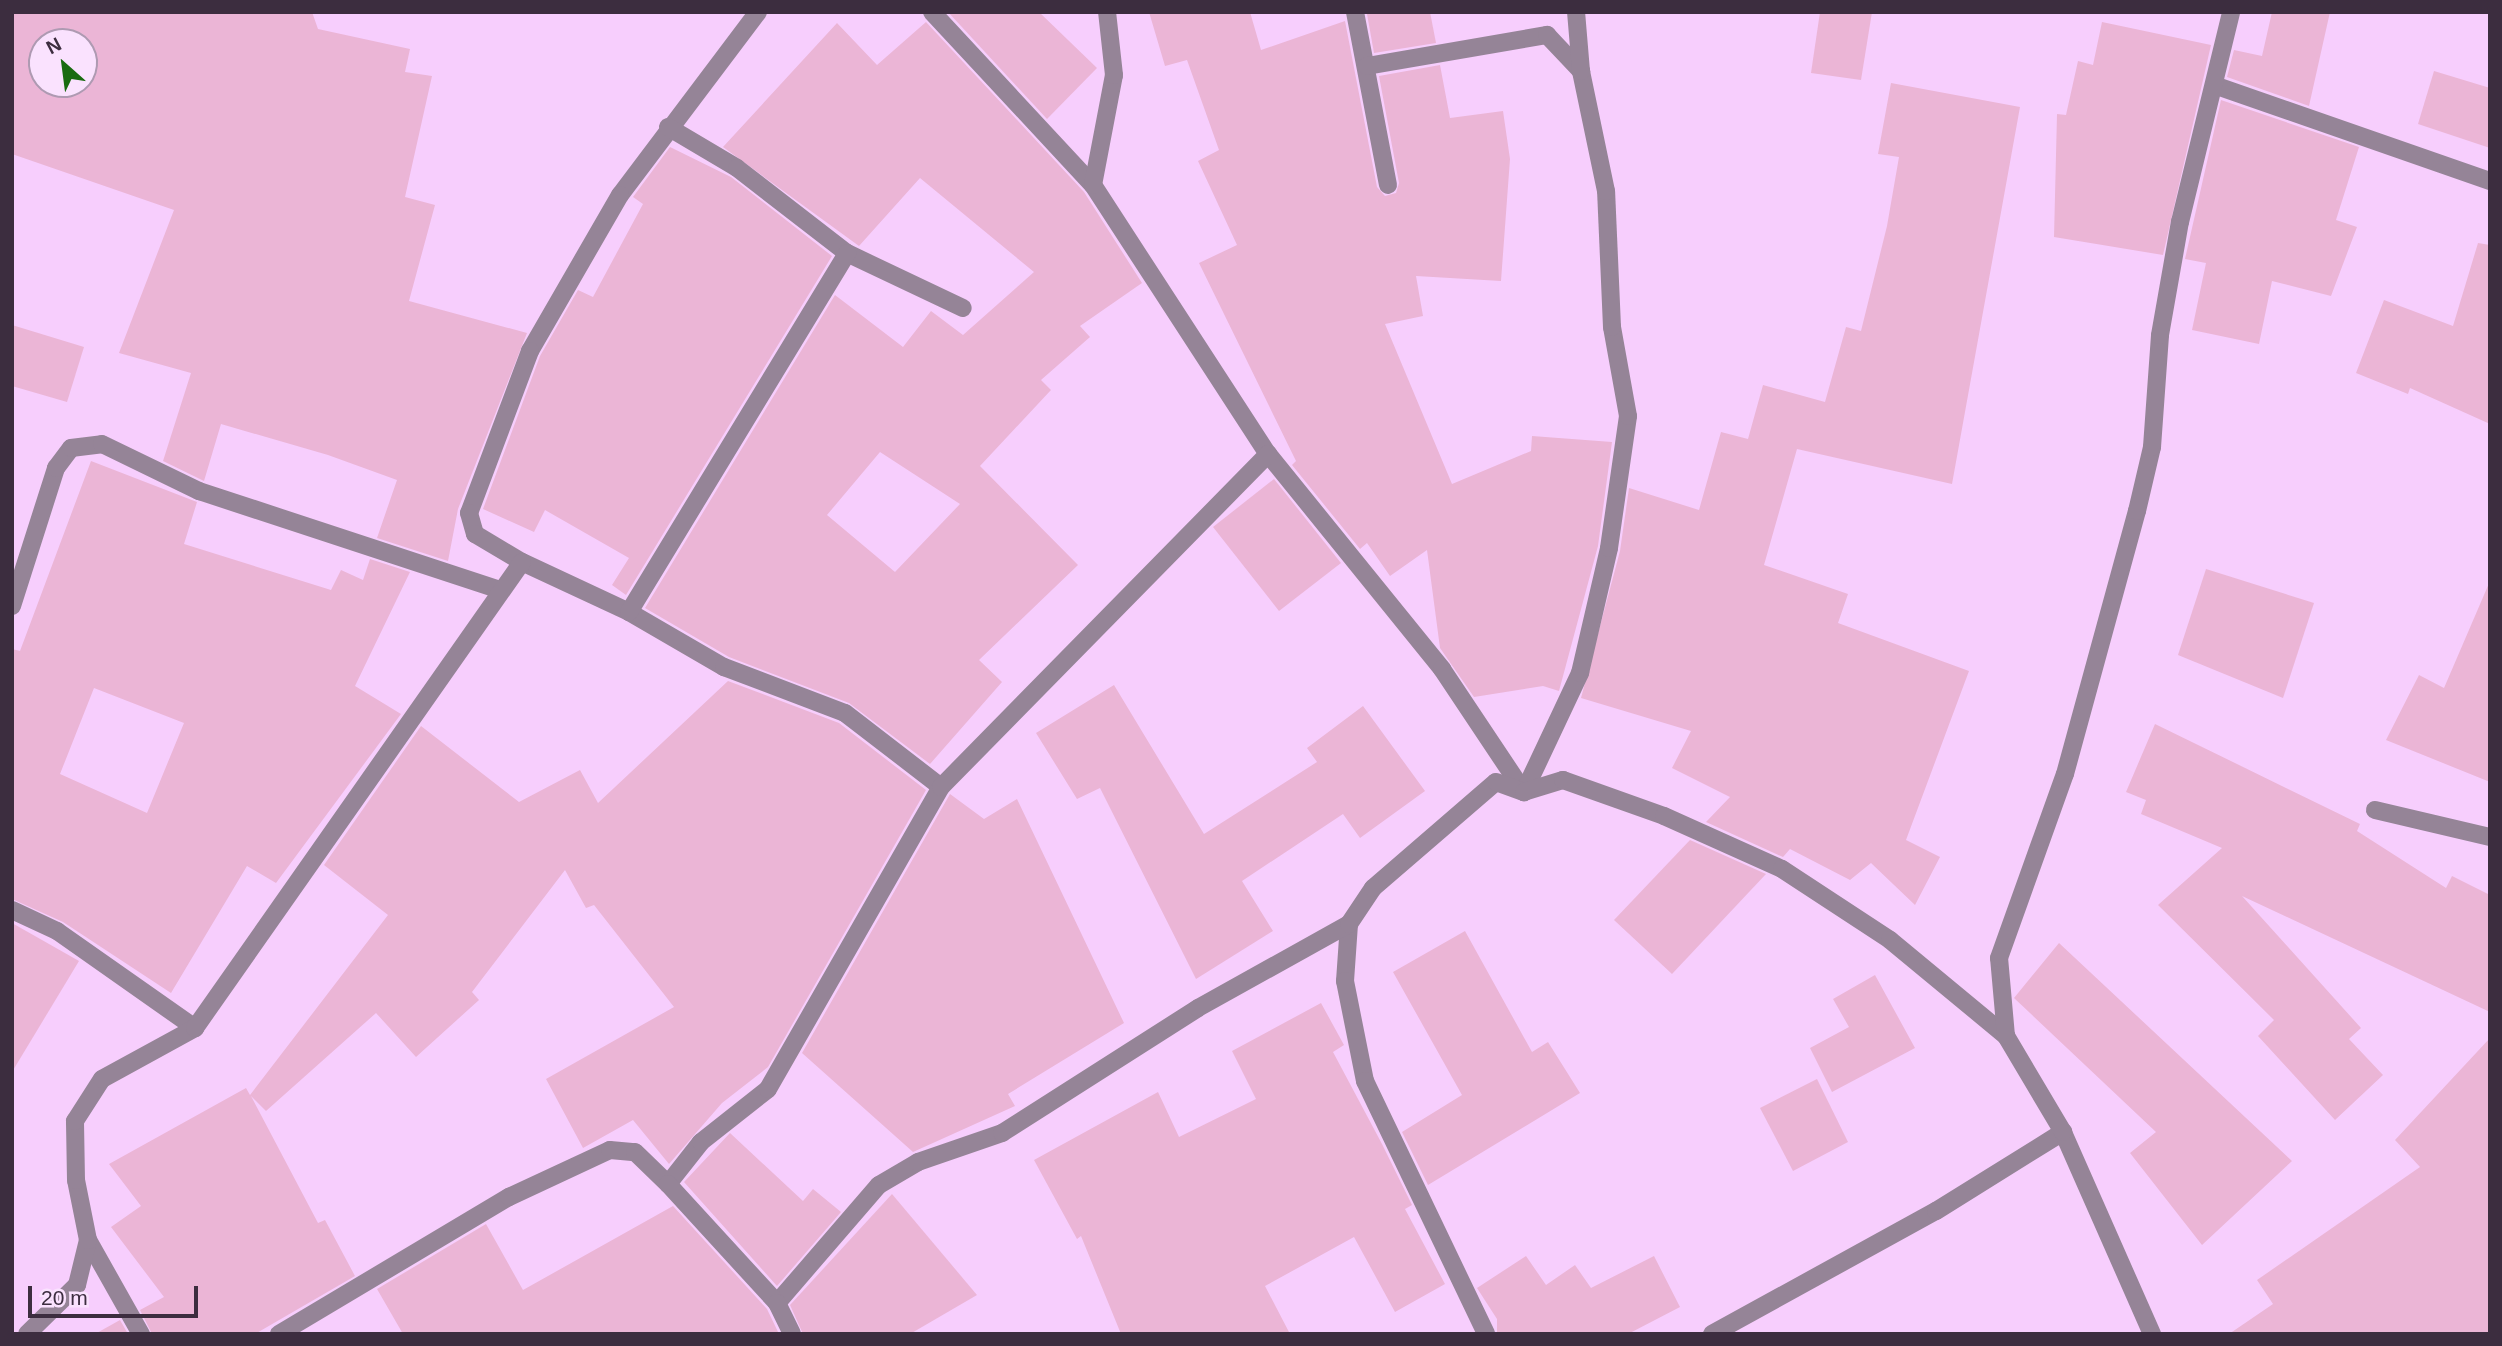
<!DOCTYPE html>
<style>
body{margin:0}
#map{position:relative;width:2502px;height:1346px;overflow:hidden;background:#f7cefd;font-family:Helvetica,sans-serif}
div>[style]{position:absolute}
.building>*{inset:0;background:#ebb5d6}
.minor>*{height:18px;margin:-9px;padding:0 9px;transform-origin:9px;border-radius:9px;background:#958497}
span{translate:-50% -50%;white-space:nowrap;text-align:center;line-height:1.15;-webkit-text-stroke:5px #fae2fe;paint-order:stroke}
.frame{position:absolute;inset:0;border:14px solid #3c2d3f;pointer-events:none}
.north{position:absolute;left:28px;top:28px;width:70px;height:70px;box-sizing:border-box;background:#fae2fe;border:2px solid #ae9ab2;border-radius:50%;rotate:332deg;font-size:19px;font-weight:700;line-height:28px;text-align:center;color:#3c2d3f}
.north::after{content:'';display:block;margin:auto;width:24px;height:32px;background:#196b10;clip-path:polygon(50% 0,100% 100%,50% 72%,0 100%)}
.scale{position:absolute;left:28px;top:1286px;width:170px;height:32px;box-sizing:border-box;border:4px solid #3c2d3f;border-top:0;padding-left:9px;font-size:21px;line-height:24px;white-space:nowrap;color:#3c2d3f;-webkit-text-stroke:5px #fae2fe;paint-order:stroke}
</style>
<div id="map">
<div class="building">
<div style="clip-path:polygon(evenodd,12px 12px,312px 12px,318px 29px,410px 49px,405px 72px,432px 76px,405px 197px,435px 205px,409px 301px,527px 333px,458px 509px,448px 561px,377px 538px,397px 480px,328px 455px,221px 424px,204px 481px,163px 461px,191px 373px,119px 353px,174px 210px,12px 154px,12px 12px,42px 42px,84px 42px,84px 84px,42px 84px,42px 42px)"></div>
<div style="clip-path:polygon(948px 12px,1039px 12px,1097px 68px,1047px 119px)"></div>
<div style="clip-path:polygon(1149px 12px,1250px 12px,1261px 50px,1345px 21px,1377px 187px,1385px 196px,1396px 193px,1399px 183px,1379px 76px,1440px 65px,1450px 118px,1503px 111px,1510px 159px,1501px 281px,1416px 276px,1423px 316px,1385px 324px,1452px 484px,1531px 451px,1532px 436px,1612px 442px,1598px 546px,1559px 691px,1543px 686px,1474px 697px,1440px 648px,1427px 550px,1390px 576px,1367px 543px,1360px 549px,1292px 465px,1296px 461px,1199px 263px,1237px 245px,1198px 161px,1219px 150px,1187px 60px,1165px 66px)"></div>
<div style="clip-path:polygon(1430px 12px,1436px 43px,1374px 53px,1367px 14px)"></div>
<div style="clip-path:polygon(1820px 12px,1872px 12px,1861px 80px,1811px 73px)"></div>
<div style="clip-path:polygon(2272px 12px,2330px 12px,2309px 106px,2227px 77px,2234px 50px,2262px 56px)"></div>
<div style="clip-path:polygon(evenodd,926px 22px,1084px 192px,1142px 283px,1080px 326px,1090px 337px,1041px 380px,1051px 390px,980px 466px,1078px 565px,979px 660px,1002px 682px,930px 764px,849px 703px,729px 657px,645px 608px,835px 295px,903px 347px,931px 311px,963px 335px,1034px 272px,920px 178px,859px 246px,723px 147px,837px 23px,877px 65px,926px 22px,880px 452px,960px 504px,895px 572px,827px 515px,880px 452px)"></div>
<div style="clip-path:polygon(2102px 22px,2211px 45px,2163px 255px,2054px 237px,2057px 114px,2066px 115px,2078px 61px,2093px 65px)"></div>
<div style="clip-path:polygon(2434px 71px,2490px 88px,2490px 148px,2418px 124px)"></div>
<div style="clip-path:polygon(1891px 83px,2020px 107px,1952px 484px,1797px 449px,1764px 565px,1848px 594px,1838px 623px,1969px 671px,1906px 840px,1940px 857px,1915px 905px,1871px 863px,1850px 880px,1790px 849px,1783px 857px,1706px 822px,1730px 797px,1672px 768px,1691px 731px,1581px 698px,1620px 551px,1629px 488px,1699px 510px,1721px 432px,1748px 439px,1763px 385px,1825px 402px,1846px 327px,1861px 331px,1887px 226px,1899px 157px,1878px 154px)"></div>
<div style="clip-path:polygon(2221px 100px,2359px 147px,2336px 220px,2357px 227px,2331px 296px,2272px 281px,2259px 344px,2192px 330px,2206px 263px,2185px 259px)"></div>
<div style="clip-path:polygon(670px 147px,731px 177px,832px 256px,626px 595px,612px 585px,629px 558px,545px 510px,534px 532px,483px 509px,540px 356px,578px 290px,593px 297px,643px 204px,633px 197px)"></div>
<div style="clip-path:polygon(2478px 243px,2490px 245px,2490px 424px,2410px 388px,2408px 394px,2356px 373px,2384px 300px,2453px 326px)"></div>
<div style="clip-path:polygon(12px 325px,84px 347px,67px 402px,12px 386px)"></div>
<div style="clip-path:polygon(evenodd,91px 461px,197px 502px,184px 544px,331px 590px,341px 570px,363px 580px,370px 559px,410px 572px,355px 686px,401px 714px,276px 883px,247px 866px,171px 993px,63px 922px,12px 899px,12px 649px,20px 651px,91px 461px,94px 688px,184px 723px,147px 813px,60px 774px,94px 688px)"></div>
<div style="clip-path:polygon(1274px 479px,1341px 563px,1279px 611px,1213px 527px)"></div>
<div style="clip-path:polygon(2206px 569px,2314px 603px,2283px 698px,2178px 655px)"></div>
<div style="clip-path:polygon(2490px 581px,2490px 782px,2386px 740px,2419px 675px,2444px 688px)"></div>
<div style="clip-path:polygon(728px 681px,839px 723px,926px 790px,768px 1067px,722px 1103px,669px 1164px,633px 1120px,583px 1148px,546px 1079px,674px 1007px,594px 905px,586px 908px,565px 870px,472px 992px,479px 1000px,416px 1057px,376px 1013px,266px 1111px,251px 1096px,318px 1223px,325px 1220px,355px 1276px,255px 1334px,152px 1334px,140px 1310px,164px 1297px,111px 1227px,141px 1206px,109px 1164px,246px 1088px,250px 1095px,388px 915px,324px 865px,421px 726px,519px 802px,580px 770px,598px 803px)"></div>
<div style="clip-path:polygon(1114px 685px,1204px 834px,1317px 762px,1307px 748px,1363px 706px,1425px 791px,1360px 838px,1343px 814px,1242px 881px,1273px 931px,1196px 979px,1100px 788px,1077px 799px,1036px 733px)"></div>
<div style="clip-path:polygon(2155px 724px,2360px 824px,2357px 831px,2446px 888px,2452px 876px,2490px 895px,2490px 1012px,2242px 896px,2361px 1028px,2349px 1039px,2383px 1075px,2335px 1120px,2258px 1036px,2274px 1020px,2158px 905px,2222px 848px,2141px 814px,2146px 800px,2126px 792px)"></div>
<div style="clip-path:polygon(950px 794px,984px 819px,1017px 799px,1124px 1023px,1008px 1094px,1015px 1106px,913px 1152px,802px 1053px)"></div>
<div style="clip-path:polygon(1690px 840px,1766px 874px,1672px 974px,1614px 920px)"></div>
<div style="clip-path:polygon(12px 923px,79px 961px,12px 1072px)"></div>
<div style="clip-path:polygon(1465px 931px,1532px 1052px,1548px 1042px,1580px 1093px,1428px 1185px,1402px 1132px,1462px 1095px,1393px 972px)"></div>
<div style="clip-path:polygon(2059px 943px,2292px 1161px,2202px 1245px,2130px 1153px,2156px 1132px,2014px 998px)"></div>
<div style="clip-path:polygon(1875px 975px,1915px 1048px,1832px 1092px,1810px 1048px,1849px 1027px,1833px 999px)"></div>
<div style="clip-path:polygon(1321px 1003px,1344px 1045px,1333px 1052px,1382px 1144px,1412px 1205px,1405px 1209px,1445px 1284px,1395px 1312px,1354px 1237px,1265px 1286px,1290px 1334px,1121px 1334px,1081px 1236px,1077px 1239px,1034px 1160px,1158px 1092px,1179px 1137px,1256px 1099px,1232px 1051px)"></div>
<div style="clip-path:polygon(2490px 1038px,2490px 1334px,2229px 1334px,2273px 1304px,2257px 1280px,2420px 1167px,2395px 1140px)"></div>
<div style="clip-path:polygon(1817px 1079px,1848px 1142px,1793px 1171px,1760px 1108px)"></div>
<div style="clip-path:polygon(730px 1133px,803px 1201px,813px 1189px,841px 1212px,777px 1286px,684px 1182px)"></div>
<div style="clip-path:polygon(892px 1194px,977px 1295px,910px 1334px,803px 1334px,790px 1305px)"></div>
<div style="clip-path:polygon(673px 1206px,767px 1309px,779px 1334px,403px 1334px,377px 1289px,486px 1224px,523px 1290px)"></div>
<div style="clip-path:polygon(1526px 1256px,1546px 1285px,1575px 1265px,1591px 1288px,1654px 1256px,1680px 1307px,1628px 1334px,1497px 1334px,1497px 1319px,1477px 1288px)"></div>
<div style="clip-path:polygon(120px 1320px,128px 1334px,95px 1334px)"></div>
</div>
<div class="minor">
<div style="left:758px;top:12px;width:229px;rotate:127deg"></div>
<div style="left:620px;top:195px;width:180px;rotate:120deg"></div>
<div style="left:530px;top:351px;width:173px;rotate:110.6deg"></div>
<div style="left:469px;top:513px;width:22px;rotate:74deg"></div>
<div style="left:475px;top:534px;width:55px;rotate:30.8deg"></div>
<div style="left:522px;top:562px;width:118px;rotate:25deg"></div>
<div style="left:629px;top:612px;width:110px;rotate:30.1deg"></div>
<div style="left:724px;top:667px;width:129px;rotate:20.8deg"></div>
<div style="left:845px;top:713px;width:121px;rotate:37.6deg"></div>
<div style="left:932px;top:12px;width:236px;rotate:47.1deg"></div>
<div style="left:1093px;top:185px;width:321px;rotate:57deg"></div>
<div style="left:1268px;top:454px;width:277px;rotate:51deg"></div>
<div style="left:1442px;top:669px;width:148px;rotate:56.3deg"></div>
<div style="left:1355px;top:12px;width:176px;rotate:79.2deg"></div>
<div style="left:1367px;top:66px;width:183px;rotate:-9.8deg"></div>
<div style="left:1547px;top:35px;width:50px;rotate:46.6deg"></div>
<div style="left:2214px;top:85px;width:292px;rotate:19.2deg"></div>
<div style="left:668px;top:127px;width:80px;rotate:30.7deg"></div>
<div style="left:737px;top:168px;width:139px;rotate:37.7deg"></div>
<div style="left:847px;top:253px;width:128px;rotate:25.4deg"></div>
<div style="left:1093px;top:185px;width:112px;rotate:-79.2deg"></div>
<div style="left:1114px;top:75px;width:63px;rotate:-96.3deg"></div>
<div style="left:12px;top:606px;width:145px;rotate:-72.3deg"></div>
<div style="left:56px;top:468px;width:25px;rotate:-53deg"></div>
<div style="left:71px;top:448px;width:31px;rotate:-7deg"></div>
<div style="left:102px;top:444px;width:108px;rotate:25.9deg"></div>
<div style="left:199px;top:491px;width:317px;rotate:18.2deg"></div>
<div style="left:629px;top:612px;width:420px;rotate:-58.7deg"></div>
<div style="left:1524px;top:792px;width:132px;rotate:-64.8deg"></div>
<div style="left:1580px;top:673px;width:128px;rotate:-76.9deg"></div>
<div style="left:1609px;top:548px;width:133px;rotate:-81.8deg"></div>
<div style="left:1628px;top:416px;width:90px;rotate:-100.2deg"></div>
<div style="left:1612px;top:327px;width:136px;rotate:-92.5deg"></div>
<div style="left:1606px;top:191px;width:123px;rotate:-101.8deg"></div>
<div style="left:1581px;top:71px;width:59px;rotate:-94.8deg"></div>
<div style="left:2375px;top:810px;width:118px;rotate:13.2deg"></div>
<div style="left:12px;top:910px;width:50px;rotate:25deg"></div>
<div style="left:57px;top:931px;width:169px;rotate:35.1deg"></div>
<div style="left:1349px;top:924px;width:57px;rotate:94deg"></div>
<div style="left:1345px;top:981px;width:102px;rotate:78.7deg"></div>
<div style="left:1365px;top:1081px;width:280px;rotate:64.4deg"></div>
<div style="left:668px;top:1184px;width:53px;rotate:-51.8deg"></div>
<div style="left:701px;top:1142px;width:85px;rotate:-38.3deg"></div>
<div style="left:768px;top:1089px;width:348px;rotate:-60.2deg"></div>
<div style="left:941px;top:787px;width:467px;rotate:-45.5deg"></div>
<div style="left:88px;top:1240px;width:108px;rotate:60.6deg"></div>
<div style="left:777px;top:1303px;width:156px;rotate:-49.2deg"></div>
<div style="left:879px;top:1185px;width:45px;rotate:-30.5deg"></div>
<div style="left:918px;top:1162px;width:89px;rotate:-19deg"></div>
<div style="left:1002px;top:1133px;width:232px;rotate:-32.5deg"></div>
<div style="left:1198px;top:1008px;width:173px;rotate:-29.1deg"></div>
<div style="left:1349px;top:924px;width:43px;rotate:-56.3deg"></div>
<div style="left:1373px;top:888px;width:162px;rotate:-40.8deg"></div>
<div style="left:1496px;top:782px;width:30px;rotate:20deg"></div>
<div style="left:1524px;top:792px;width:41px;rotate:-17.1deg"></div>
<div style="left:1563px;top:780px;width:107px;rotate:19.6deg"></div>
<div style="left:1664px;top:816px;width:129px;rotate:24.2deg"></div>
<div style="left:1782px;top:869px;width:129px;rotate:33.3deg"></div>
<div style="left:1890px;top:940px;width:151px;rotate:39.6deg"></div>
<div style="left:27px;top:1334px;width:70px;rotate:-44.4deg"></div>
<div style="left:77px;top:1285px;width:46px;rotate:-76.3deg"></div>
<div style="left:88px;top:1240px;width:61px;rotate:-101.3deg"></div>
<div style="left:76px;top:1180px;width:59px;rotate:-91deg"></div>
<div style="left:75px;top:1121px;width:50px;rotate:-57.3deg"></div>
<div style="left:102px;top:1079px;width:106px;rotate:-28.7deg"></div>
<div style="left:195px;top:1028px;width:569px;rotate:-54.94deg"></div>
<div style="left:279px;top:1334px;width:268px;rotate:-30.8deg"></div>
<div style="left:509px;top:1197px;width:111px;rotate:-25deg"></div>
<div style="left:610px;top:1150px;width:25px;rotate:5deg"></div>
<div style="left:635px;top:1152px;width:46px;rotate:44.1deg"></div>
<div style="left:668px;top:1184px;width:161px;rotate:47.5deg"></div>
<div style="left:777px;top:1303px;width:34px;rotate:64deg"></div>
<div style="left:1712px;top:1334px;width:256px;rotate:-28.8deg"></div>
<div style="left:1936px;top:1211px;width:150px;rotate:-31.9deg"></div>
<div style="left:2152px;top:1334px;width:221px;rotate:-113.8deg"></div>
<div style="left:2063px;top:1132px;width:112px;rotate:-120.7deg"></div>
<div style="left:2006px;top:1036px;width:78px;rotate:-95.1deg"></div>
<div style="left:1999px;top:958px;width:195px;rotate:-70.3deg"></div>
<div style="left:2065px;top:774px;width:273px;rotate:-74.7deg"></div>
<div style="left:2137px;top:511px;width:66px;rotate:-76.8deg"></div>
<div style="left:2152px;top:447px;width:112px;rotate:-85.9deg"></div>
<div style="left:2160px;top:335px;width:115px;rotate:-80deg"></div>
<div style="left:2180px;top:222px;width:216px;rotate:-76.3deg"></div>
</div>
<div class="frame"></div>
<div class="north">N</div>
<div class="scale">20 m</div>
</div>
